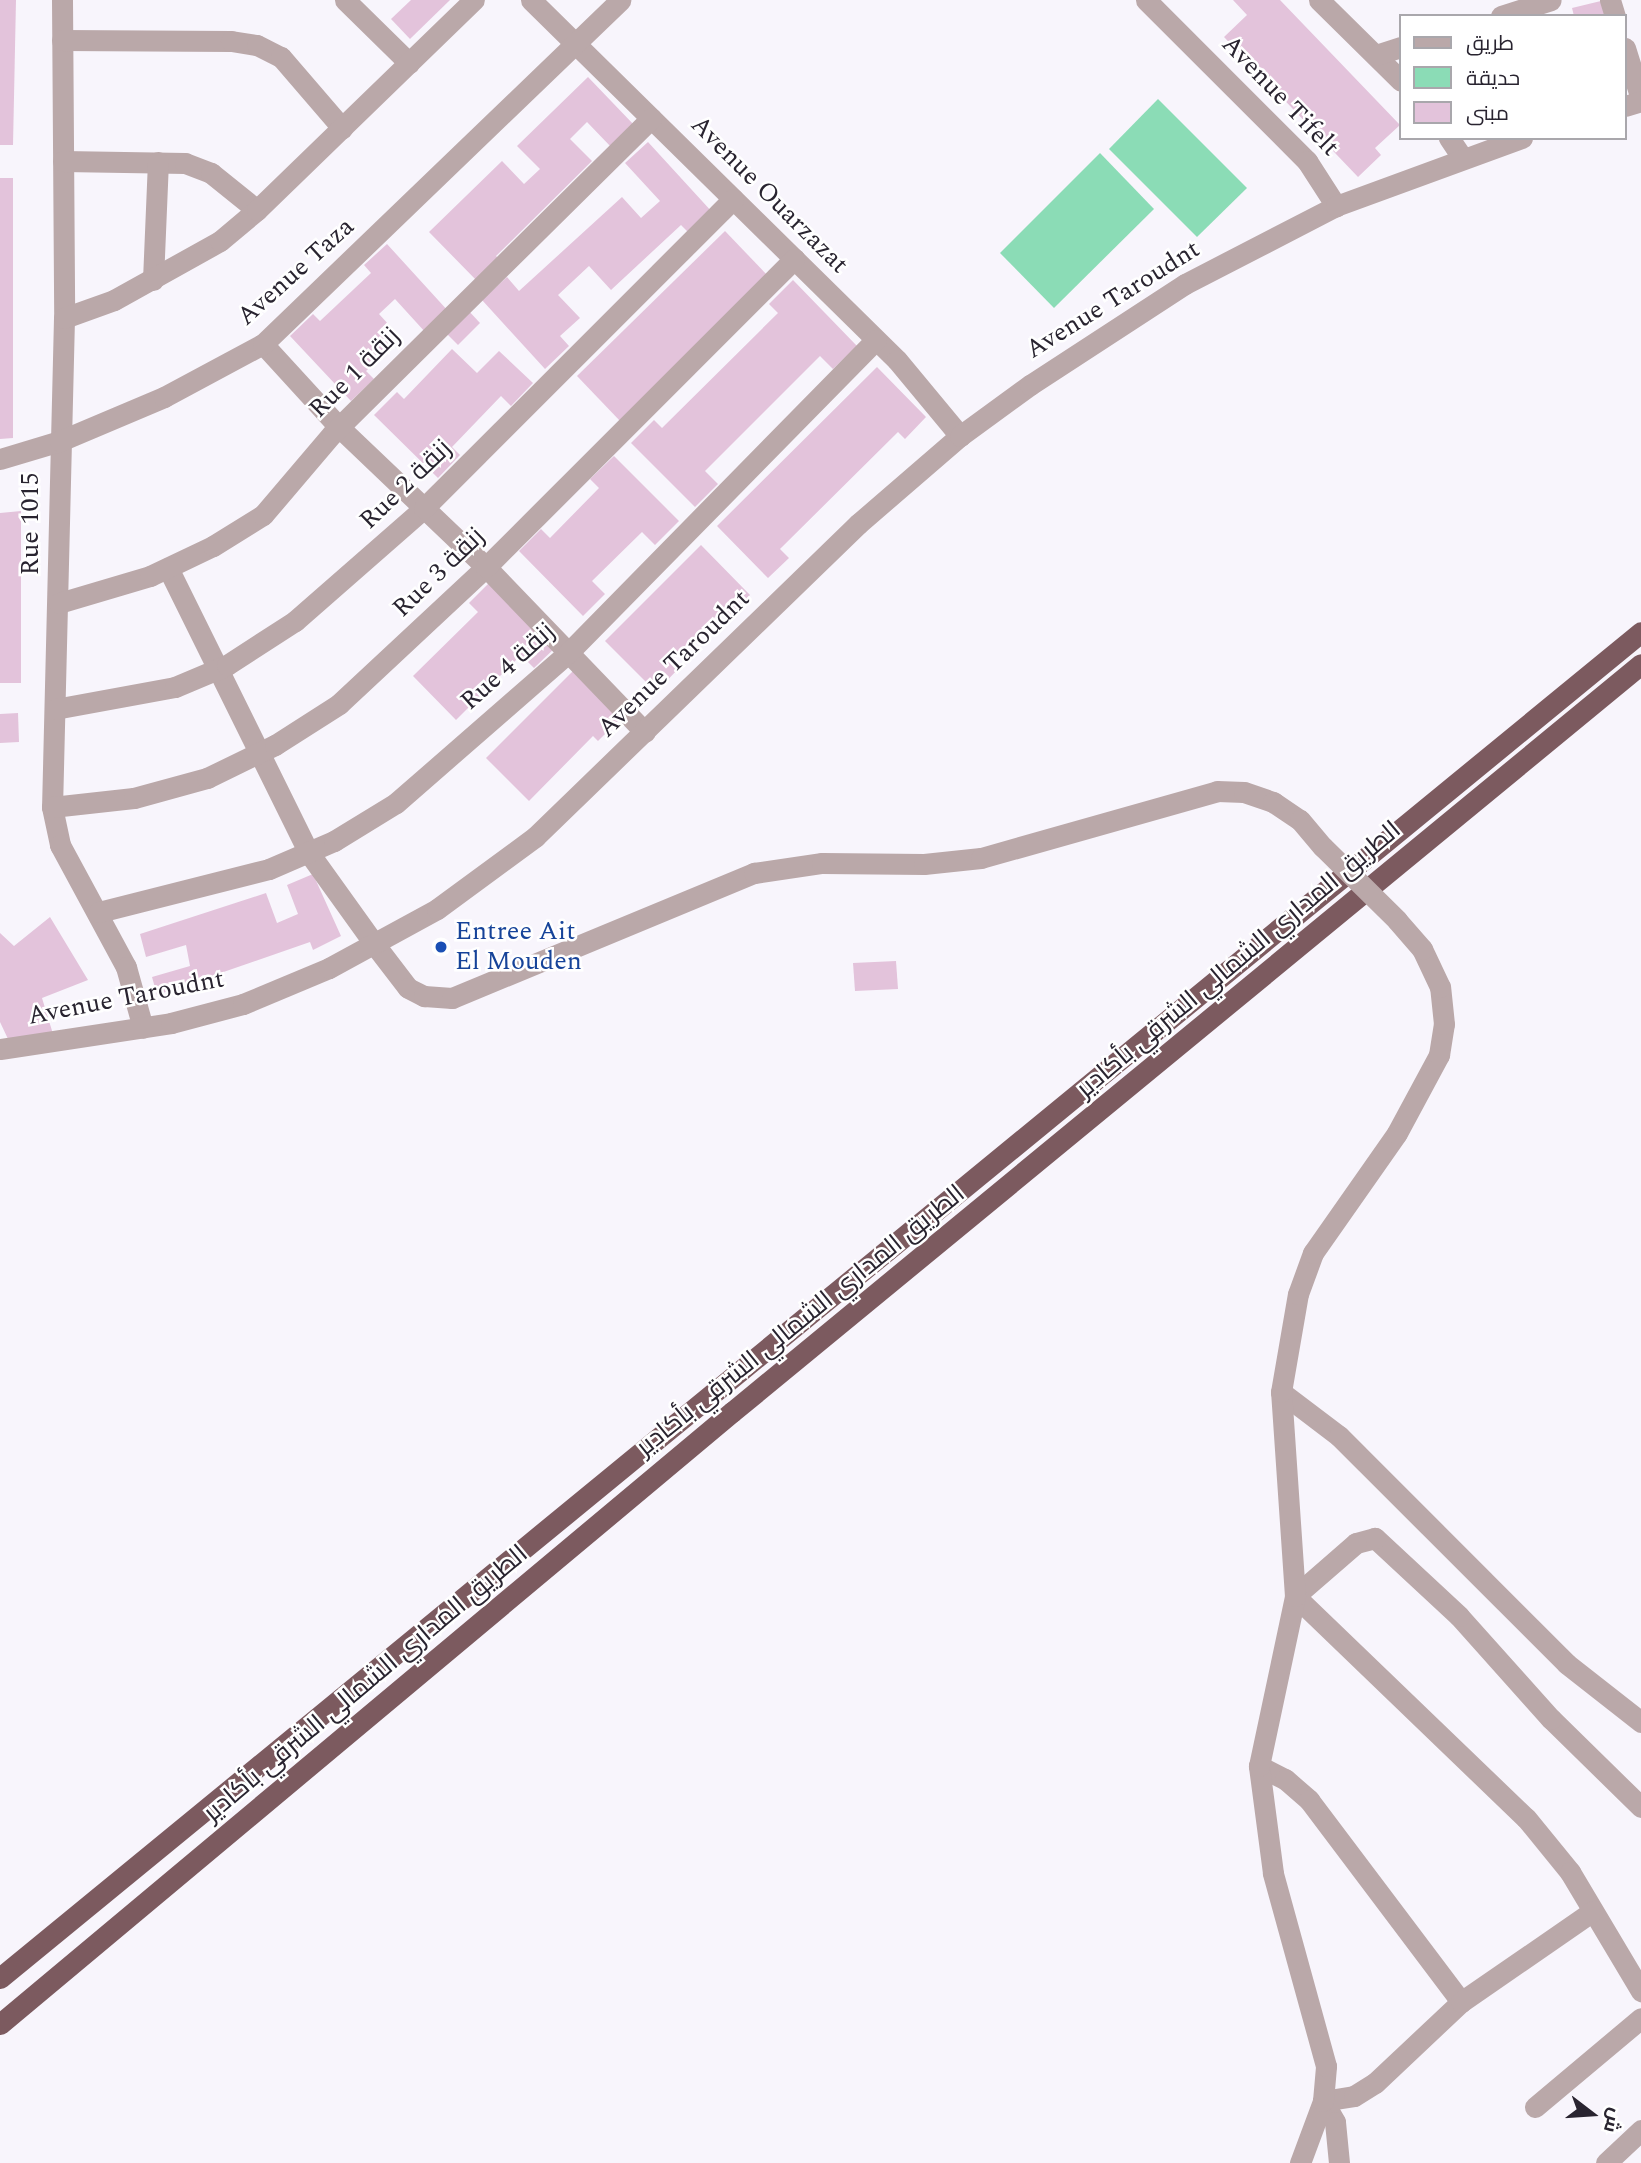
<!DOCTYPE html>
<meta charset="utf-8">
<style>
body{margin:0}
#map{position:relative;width:1641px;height:2163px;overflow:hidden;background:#f8f5fc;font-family:Spectral,Cairo,serif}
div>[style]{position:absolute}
.green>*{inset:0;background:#8bdcb6}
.building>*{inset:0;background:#e3c3db}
.minor>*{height:21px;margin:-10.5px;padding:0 10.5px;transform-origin:10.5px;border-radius:10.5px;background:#baa8a9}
.tertiary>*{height:21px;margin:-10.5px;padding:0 10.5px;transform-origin:10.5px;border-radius:10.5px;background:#baa8a9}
.trunk>*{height:21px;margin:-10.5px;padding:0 10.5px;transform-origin:10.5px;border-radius:10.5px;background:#7c5a5f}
.tertiary-bridge>*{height:21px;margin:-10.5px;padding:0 10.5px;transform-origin:10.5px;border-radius:10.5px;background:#baa8a9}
.dots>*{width:19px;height:19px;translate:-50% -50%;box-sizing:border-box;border:4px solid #fff;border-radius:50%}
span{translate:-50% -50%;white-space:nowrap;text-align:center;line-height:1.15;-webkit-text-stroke:5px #fff;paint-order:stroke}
.street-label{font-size:26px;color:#292430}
.transit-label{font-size:26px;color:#164399}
.left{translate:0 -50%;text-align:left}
.legend{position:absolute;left:1399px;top:14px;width:228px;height:126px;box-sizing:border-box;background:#fff;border:2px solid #a9a7ac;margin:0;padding:9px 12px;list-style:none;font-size:21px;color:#292430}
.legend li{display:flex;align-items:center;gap:14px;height:35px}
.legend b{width:35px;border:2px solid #a9a7ac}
.north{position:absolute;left:1557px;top:2079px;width:70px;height:70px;-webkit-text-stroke:5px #fff;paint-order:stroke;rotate:107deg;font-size:19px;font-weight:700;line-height:28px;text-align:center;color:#292430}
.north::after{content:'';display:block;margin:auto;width:24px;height:32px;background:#292430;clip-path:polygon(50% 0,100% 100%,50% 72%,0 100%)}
</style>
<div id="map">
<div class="green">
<div style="clip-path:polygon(1158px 99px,1247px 188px,1197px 237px,1109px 149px)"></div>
<div style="clip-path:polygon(1100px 153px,1154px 209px,1054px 308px,1000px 253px)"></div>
</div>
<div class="building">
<div style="clip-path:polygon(0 0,16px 0,13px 145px,0 145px)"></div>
<div style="clip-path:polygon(411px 0,450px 0,410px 39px,391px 19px)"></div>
<div style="clip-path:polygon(1233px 0,1280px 0,1400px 125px,1375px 148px,1381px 155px,1358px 177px,1224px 37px,1247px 15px)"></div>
<div style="clip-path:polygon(1605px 0,1609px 16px,1574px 16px,1572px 8px)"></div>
<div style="clip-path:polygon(588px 77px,635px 126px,612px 148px,587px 122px,570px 139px,592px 161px,496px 256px,500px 260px,478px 282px,429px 232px,502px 161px,524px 184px,540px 169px,517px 146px)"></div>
<div style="clip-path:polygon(648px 142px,713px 213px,690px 234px,681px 225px,611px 290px,589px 266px,558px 295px,580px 318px,560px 336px,569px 346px,545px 369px,482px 300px,507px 277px,519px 291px,622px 197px,641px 218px,660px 201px,625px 163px)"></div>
<div style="clip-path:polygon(0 178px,13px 178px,13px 438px,0 439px)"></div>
<div style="clip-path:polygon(725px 231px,769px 277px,621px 422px,577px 376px)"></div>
<div style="clip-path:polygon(387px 244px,449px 312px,426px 333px,395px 299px,379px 314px,401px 338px,366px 371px,374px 379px,351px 401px,290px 336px,313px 314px,320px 321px,371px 273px,364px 265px)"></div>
<div style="clip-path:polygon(793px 280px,857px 346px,833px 369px,820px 356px,705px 471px,718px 484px,695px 507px,631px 443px,654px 420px,662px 428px,778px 313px,769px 304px)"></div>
<div style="clip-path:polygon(467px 309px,480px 323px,458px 345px,445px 332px)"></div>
<div style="clip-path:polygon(452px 349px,477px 373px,499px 351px,533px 383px,511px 406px,501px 396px,452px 447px,460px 455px,438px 478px,374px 415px,397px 392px,404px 399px)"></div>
<div style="clip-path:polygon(877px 367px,926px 417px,905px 439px,898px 432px,780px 549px,789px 558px,768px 578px,717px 526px)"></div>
<div style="clip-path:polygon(614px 456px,679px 521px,655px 545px,642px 532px,592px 581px,605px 594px,583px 616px,519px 551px,541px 529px,550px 538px,599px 488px,590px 479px)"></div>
<div style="clip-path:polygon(21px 511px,21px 683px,0 683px,0 513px)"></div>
<div style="clip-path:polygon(701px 545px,750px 595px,729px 617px,722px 610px,673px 659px,680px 667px,656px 692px,605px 641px)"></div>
<div style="clip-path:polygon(493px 579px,558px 645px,534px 668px,521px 655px,456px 720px,413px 676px,478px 612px,469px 603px)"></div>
<div style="clip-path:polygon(574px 670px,621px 718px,598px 741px,593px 736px,529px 801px,486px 758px)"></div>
<div style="clip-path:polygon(18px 713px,19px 742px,0 743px,0 714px)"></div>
<div style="clip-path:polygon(313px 874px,341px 936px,313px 950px,310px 942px,157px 995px,152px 977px,190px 966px,186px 945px,146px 957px,140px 934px,266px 893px,277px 923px,298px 914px,287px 885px)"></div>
<div style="clip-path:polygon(50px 917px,88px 980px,42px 998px,53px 1034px,8px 1039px,0 1022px,0 933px,14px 946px)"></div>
<div style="clip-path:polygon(896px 961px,898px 989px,855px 991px,853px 963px)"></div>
</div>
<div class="minor">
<div style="left:62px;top:0;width:318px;rotate:89.6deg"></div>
<div style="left:64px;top:318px;width:489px;rotate:91.4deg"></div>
<div style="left:52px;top:807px;width:39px;rotate:78deg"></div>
<div style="left:60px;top:845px;width:139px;rotate:61.6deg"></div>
<div style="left:126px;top:967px;width:63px;rotate:74.4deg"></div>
<div style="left:345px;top:0;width:90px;rotate:44.5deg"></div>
<div style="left:531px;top:0;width:513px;rotate:44.53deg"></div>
<div style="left:897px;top:360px;width:99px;rotate:50.3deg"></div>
<div style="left:1146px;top:0;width:228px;rotate:45deg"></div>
<div style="left:1307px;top:161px;width:54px;rotate:57.2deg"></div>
<div style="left:1319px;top:0;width:115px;rotate:44.6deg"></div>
<div style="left:1610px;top:0;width:17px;rotate:73deg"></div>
<div style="left:1501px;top:16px;width:52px;rotate:-17.7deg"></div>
<div style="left:62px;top:40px;width:169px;rotate:0.3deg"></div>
<div style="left:231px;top:41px;width:26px;rotate:9deg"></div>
<div style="left:257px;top:45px;width:27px;rotate:27deg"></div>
<div style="left:281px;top:57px;width:94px;rotate:49.3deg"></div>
<div style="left:1625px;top:48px;width:53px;rotate:72.6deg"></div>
<div style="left:1376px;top:55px;width:26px;rotate:-18deg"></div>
<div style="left:1449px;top:138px;width:23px;rotate:56deg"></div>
<div style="left:63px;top:161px;width:122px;rotate:0.9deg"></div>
<div style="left:185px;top:163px;width:28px;rotate:21deg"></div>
<div style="left:211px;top:173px;width:59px;rotate:38.8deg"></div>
<div style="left:153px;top:280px;width:118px;rotate:-87.6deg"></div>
<div style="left:64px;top:318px;width:53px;rotate:-19.8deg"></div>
<div style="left:114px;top:300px;width:121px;rotate:-29.1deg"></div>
<div style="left:220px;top:241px;width:48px;rotate:-40deg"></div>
<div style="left:257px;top:210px;width:302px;rotate:-44.1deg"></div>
<div style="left:263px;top:344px;width:114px;rotate:47.5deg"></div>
<div style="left:340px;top:428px;width:202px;rotate:43.6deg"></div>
<div style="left:486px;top:567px;width:229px;rotate:46.1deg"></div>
<div style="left:0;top:459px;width:63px;rotate:-16.7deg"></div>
<div style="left:60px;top:441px;width:113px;rotate:-22.9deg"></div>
<div style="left:164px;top:397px;width:112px;rotate:-28.2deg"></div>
<div style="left:263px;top:344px;width:496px;rotate:-43.9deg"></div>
<div style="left:168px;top:568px;width:318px;rotate:63.7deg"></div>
<div style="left:309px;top:853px;width:113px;rotate:54.3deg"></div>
<div style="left:59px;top:603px;width:95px;rotate:-16.5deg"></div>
<div style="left:150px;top:576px;width:70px;rotate:-25.5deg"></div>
<div style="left:213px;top:546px;width:59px;rotate:-31.8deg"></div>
<div style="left:263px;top:515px;width:106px;rotate:-49.6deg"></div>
<div style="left:332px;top:434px;width:449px;rotate:-44.7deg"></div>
<div style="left:55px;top:709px;width:122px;rotate:-10.4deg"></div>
<div style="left:175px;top:687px;width:56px;rotate:-22.9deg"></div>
<div style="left:227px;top:665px;width:81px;rotate:-32.9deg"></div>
<div style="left:295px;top:621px;width:171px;rotate:-41.2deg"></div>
<div style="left:424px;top:508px;width:437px;rotate:-45deg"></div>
<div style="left:52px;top:807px;width:82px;rotate:-6.3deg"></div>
<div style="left:134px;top:798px;width:76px;rotate:-15.3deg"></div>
<div style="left:207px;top:778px;width:76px;rotate:-25.9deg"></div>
<div style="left:275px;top:745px;width:76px;rotate:-32.6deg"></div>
<div style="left:339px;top:704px;width:201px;rotate:-43deg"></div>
<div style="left:486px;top:567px;width:436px;rotate:-45deg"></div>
<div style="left:99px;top:912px;width:175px;rotate:-14.2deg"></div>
<div style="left:269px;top:869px;width:71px;rotate:-23.3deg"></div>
<div style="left:334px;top:841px;width:73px;rotate:-31.5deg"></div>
<div style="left:396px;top:803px;width:228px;rotate:-41.1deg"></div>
<div style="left:568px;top:653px;width:439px;rotate:-45.5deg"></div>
<div style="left:1281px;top:1392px;width:73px;rotate:37.2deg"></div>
<div style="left:1339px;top:1436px;width:322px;rotate:45deg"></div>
<div style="left:1567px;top:1664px;width:94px;rotate:38.1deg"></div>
<div style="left:1259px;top:1766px;width:29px;rotate:27deg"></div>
<div style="left:1285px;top:1779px;width:32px;rotate:41deg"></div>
<div style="left:1309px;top:1800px;width:253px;rotate:53deg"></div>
<div style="left:1641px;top:1807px;width:126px;rotate:-135.6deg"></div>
<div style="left:1551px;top:1719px;width:138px;rotate:-131.8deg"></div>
<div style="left:1459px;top:1616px;width:115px;rotate:-137.1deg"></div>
<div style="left:1375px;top:1538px;width:20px;rotate:165deg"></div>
<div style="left:1356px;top:1543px;width:81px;rotate:139deg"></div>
<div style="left:1295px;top:1596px;width:320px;rotate:43.9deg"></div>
<div style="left:1526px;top:1818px;width:70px;rotate:50.8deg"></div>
<div style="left:1570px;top:1872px;width:139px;rotate:59.2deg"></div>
<div style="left:1323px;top:2101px;width:31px;rotate:-9deg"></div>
<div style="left:1354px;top:2096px;width:25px;rotate:-32deg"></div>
<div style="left:1375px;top:2083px;width:118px;rotate:-43.3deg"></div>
<div style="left:1461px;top:2002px;width:160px;rotate:-34.6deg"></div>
<div style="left:1535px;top:2107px;width:138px;rotate:-40deg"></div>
<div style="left:1606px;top:2163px;width:48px;rotate:-43.3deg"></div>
</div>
<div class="tertiary">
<div style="left:1625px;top:106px;width:17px;rotate:-17deg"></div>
<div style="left:375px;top:945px;width:54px;rotate:52.5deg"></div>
<div style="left:408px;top:988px;width:18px;rotate:27deg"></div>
<div style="left:424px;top:996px;width:28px;rotate:4deg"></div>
<div style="left:452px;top:998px;width:327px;rotate:-22.5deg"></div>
<div style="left:754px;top:873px;width:69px;rotate:-8.4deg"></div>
<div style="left:822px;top:863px;width:102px;rotate:0.6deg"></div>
<div style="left:924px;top:864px;width:57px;rotate:-6deg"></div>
<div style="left:981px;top:858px;width:245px;rotate:-15.8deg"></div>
<div style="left:1217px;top:791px;width:27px;rotate:2deg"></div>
<div style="left:1244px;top:792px;width:31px;rotate:19deg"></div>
<div style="left:1273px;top:802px;width:32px;rotate:34deg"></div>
<div style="left:1300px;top:820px;width:35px;rotate:50deg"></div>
<div style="left:0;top:1049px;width:173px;rotate:-8.6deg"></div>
<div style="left:171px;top:1023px;width:74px;rotate:-14.8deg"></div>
<div style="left:243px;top:1004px;width:93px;rotate:-22.7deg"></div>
<div style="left:329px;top:968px;width:123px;rotate:-28.6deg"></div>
<div style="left:437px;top:909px;width:122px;rotate:-36.3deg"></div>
<div style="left:535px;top:837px;width:450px;rotate:-44.1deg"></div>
<div style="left:858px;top:524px;width:135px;rotate:-40.8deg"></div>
<div style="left:960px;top:436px;width:87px;rotate:-36.1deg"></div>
<div style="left:1030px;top:385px;width:185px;rotate:-33.1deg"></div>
<div style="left:1185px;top:284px;width:170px;rotate:-27.3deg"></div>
<div style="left:1336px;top:206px;width:198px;rotate:-20.1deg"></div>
<div style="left:1323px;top:2101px;width:24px;rotate:60deg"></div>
<div style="left:1335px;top:2122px;width:41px;rotate:84.4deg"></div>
<div style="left:1300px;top:2163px;width:66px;rotate:-69.6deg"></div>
<div style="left:1323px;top:2101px;width:35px;rotate:-85deg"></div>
<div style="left:1326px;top:2066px;width:200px;rotate:-105.4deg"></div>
<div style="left:1273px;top:1873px;width:108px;rotate:-97.5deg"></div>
<div style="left:1259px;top:1766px;width:174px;rotate:-78deg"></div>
<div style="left:1295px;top:1596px;width:204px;rotate:-93.9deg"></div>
<div style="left:1281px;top:1392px;width:99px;rotate:-80.2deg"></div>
<div style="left:1298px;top:1294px;width:44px;rotate:-69.9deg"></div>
<div style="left:1313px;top:1253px;width:146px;rotate:-55deg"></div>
<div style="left:1397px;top:1133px;width:89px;rotate:-61.7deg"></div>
<div style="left:1439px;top:1055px;width:31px;rotate:-81deg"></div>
<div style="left:1444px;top:1024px;width:37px;rotate:-96deg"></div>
<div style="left:1440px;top:987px;width:42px;rotate:-115.3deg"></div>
<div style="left:1422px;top:949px;width:38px;rotate:-131deg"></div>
</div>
<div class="trunk">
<div style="left:0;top:1978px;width:2122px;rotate:-39.36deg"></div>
<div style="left:0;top:2024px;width:954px;rotate:-39.9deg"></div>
<div style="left:732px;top:1412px;width:1177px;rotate:-39.45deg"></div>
</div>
<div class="tertiary-bridge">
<div style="left:1323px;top:847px;width:104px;rotate:44.6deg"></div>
</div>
<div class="dots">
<div style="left:441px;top:947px;background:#1a4fb4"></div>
</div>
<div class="street-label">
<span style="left:1280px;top:96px;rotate:46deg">Avenue Tifelt</span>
<span style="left:769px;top:195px;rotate:45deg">Avenue Ouarzazat</span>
<span style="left:296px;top:272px;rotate:-42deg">Avenue Taza</span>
<span style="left:1113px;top:300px;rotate:-32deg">Avenue Taroudnt</span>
<span style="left:355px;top:373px;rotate:-45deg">Rue 1 زنقة</span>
<span style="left:406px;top:485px;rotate:-44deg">Rue 2 زنقة</span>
<span style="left:31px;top:524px;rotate:-90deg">Rue 1015</span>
<span style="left:439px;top:573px;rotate:-44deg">Rue 3 زنقة</span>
<span style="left:674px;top:664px;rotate:-44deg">Avenue Taroudnt</span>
<span style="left:508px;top:667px;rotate:-42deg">Rue 4 زنقة</span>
<span style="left:1239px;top:960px;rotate:-40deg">الطريق المداري الشمالي الشرقي بأكادير</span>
<span style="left:126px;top:998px;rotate:-11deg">Avenue Taroudnt</span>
<span style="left:801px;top:1321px;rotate:-39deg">الطريق المداري الشمالي الشرقي بأكادير</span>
<span style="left:366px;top:1684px;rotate:-40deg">الطريق المداري الشمالي الشرقي بأكادير</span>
</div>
<div class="transit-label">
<span class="left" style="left:455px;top:947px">Entree Ait<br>El Mouden</span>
</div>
<ul class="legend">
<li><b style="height:9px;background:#baa8a9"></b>طريق</li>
<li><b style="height:19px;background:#8bdcb6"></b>حديقة</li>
<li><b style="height:19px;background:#e3c3db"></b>مبنى</li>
</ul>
<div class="north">ش</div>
</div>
